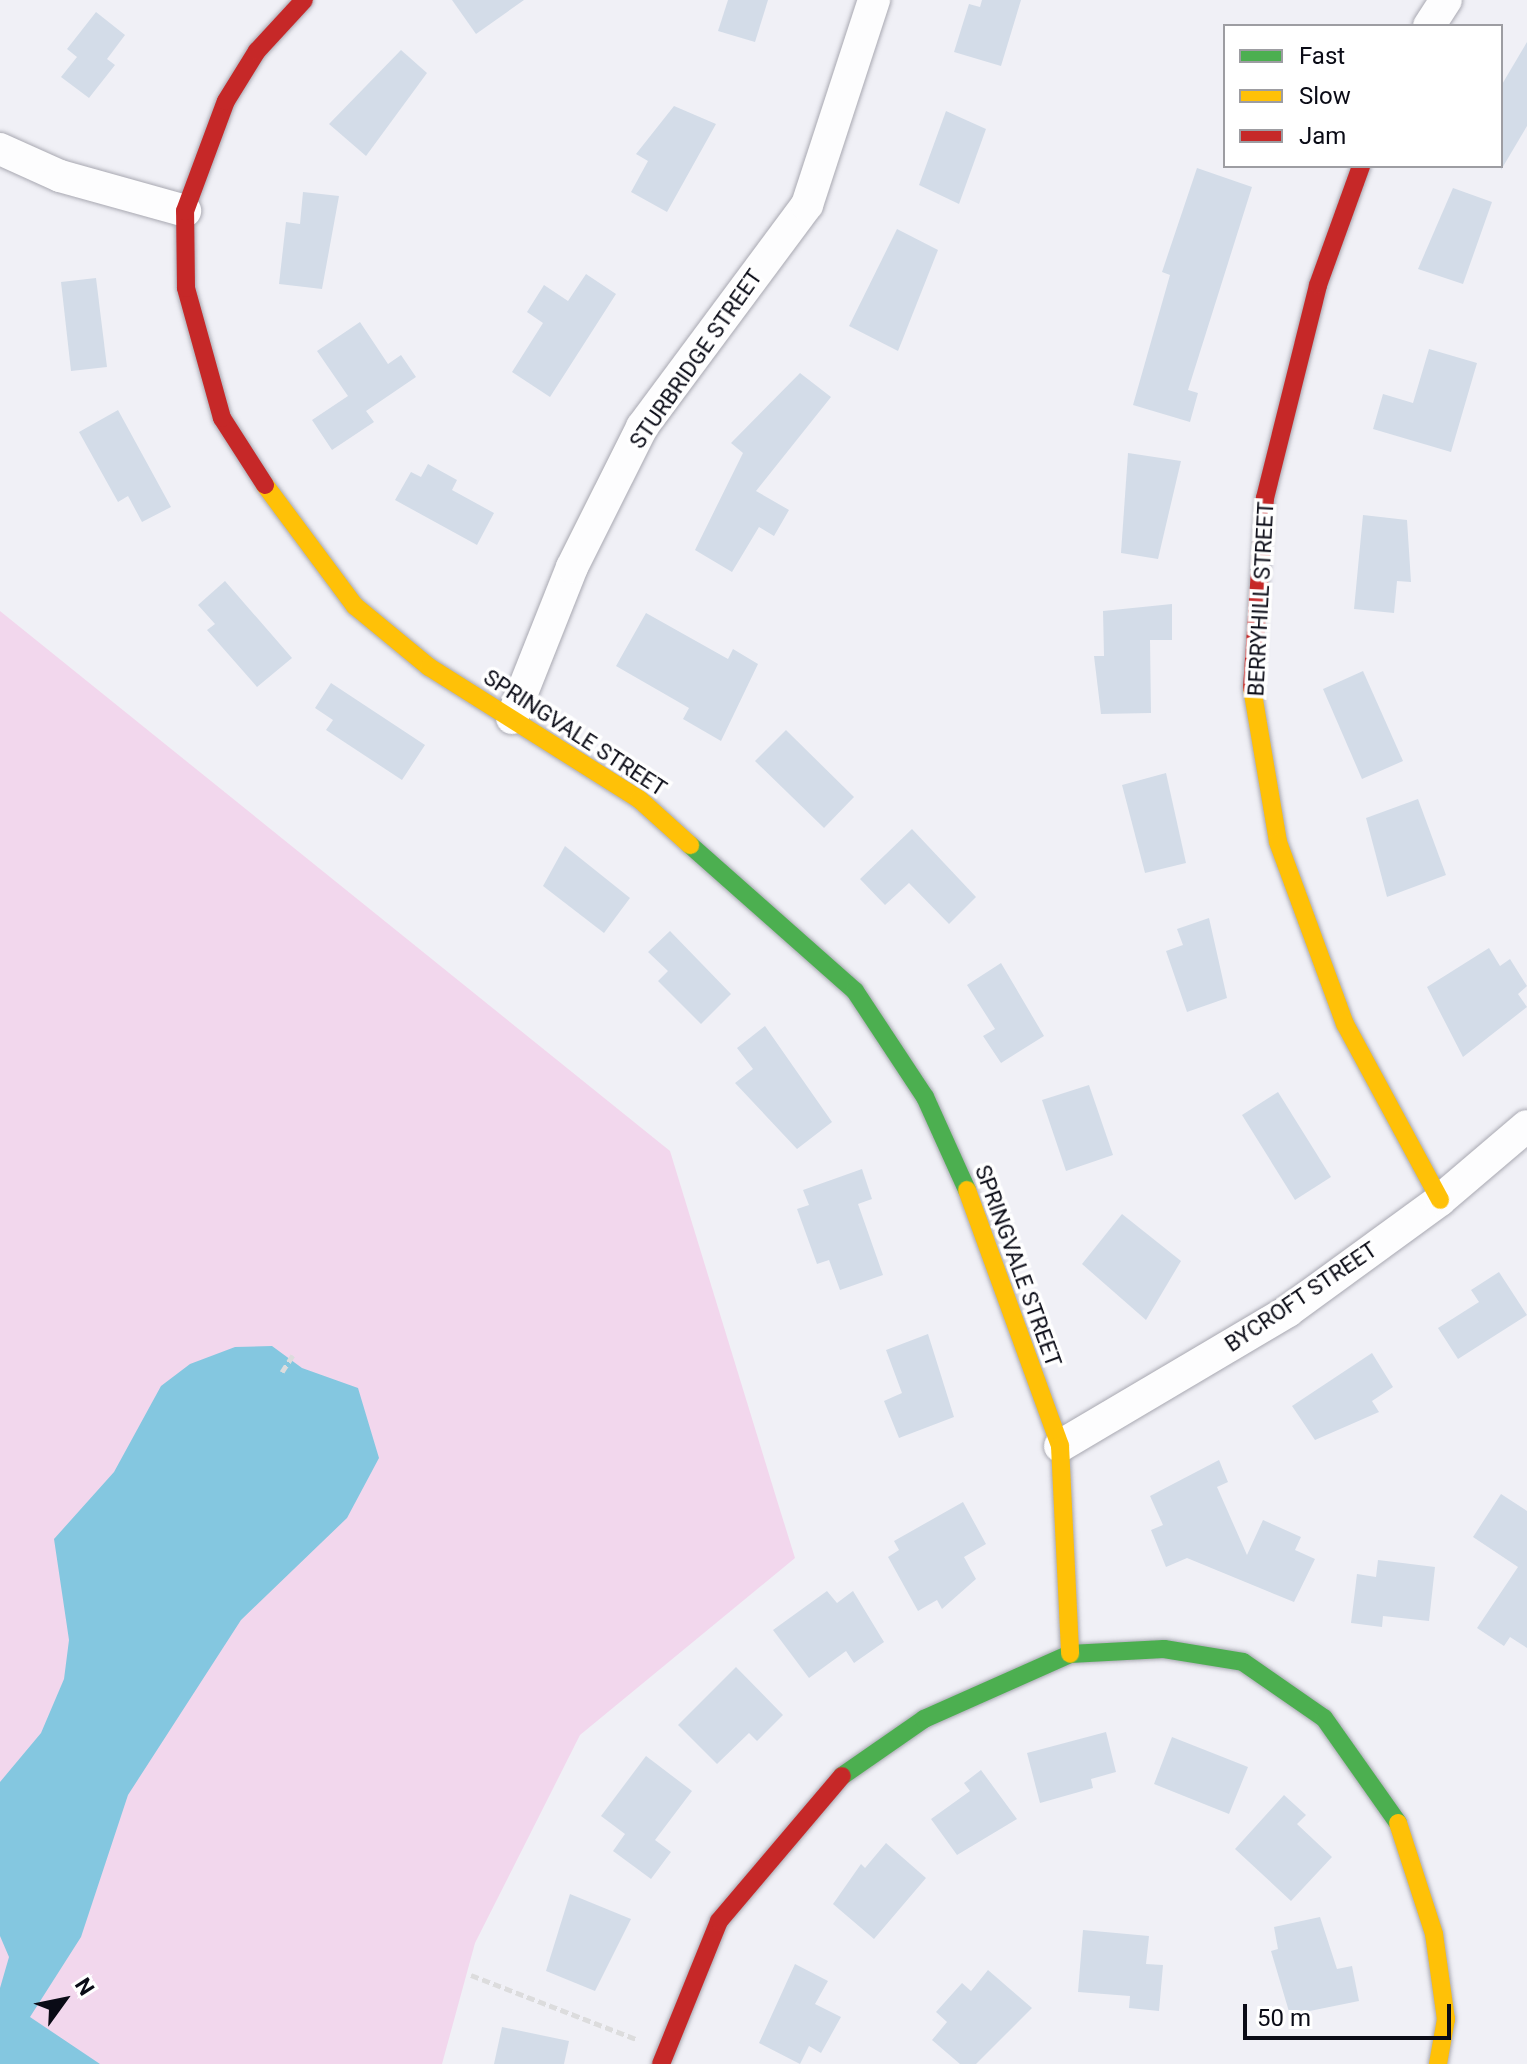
<!DOCTYPE html>
<style>
body{margin:0}
#map{position:relative;width:1527px;height:2064px;overflow:hidden;background:#f0f0f6;font-family:Roboto,sans-serif}
div>[style]{position:absolute}
.green>*{inset:0;background:#f2d7ed}
.water>*{inset:0;background:#84c7e0}
.building>*{inset:0;background:#d3dce8}
.path>*{height:5px;margin-top:-2.5px;transform-origin:0;background:repeating-linear-gradient(90deg,#dcdcdd 0 8px,transparent 0 12px)}
.roads{filter:drop-shadow(0 0 2px #a8a8b1) drop-shadow(0 0 2px #a8a8b1)}
.street>*{height:32px;margin:-16px;padding:0 16px;transform-origin:16px;border-radius:16px;background:#fdfdfe}
.fast>*{height:18px;margin:-9px;padding:0 9px;transform-origin:9px;border-radius:9px;background:#4caf50}
.slow>*{height:18px;margin:-9px;padding:0 9px;transform-origin:9px;border-radius:9px;background:#ffc107}
.jam>*{height:18px;margin:-9px;padding:0 9px;transform-origin:9px;border-radius:9px;background:#c62828}
span{translate:-50% -50%;white-space:nowrap;text-align:center;line-height:1.15;-webkit-text-stroke:7px #fff;paint-order:stroke}
.street-label{font-size:22px;color:#0a0b16}
.legend{position:absolute;left:1223px;top:24px;width:280px;height:144px;box-sizing:border-box;background:#fff;border:2px solid #9d9da2;margin:0;padding:10px 14px;list-style:none;font-size:24px;color:#0a0b16}
.legend li{display:flex;align-items:center;gap:16px;height:40px}
.legend b{width:40px;border:2px solid #9d9da2}
.north{position:absolute;left:24px;top:1960px;width:80px;height:80px;-webkit-text-stroke:6px #fff;paint-order:stroke;rotate:57deg;font-size:22px;font-weight:700;line-height:32px;text-align:center;color:#0a0b16}
.north::after{content:'';display:block;margin:auto;width:28px;height:36px;background:#0a0b16;clip-path:polygon(50% 0,100% 100%,50% 72%,0 100%)}
.scale{position:absolute;left:1243px;top:2004px;width:208px;height:36px;box-sizing:border-box;border:4px solid #0a0b16;border-top:0;padding-left:10px;font-size:24px;line-height:28px;white-space:nowrap;color:#0a0b16;-webkit-text-stroke:6px #fff;paint-order:stroke}
</style>
<div id="map">
<div class="green">
<div style="clip-path:polygon(0 611px,670px 1151px,776px 1497px,795px 1558px,580px 1735px,475px 1943px,442px 2064px,0 2064px)"></div>
</div>
<div class="water">
<div style="clip-path:polygon(272px 1346px,302px 1368px,358px 1388px,379px 1458px,347px 1518px,241px 1620px,128px 1795px,81px 1937px,30px 2017px,100px 2064px,0 2064px,0 1988px,9px 1957px,0 1936px,0 1782px,41px 1733px,64px 1679px,69px 1640px,54px 1539px,114px 1472px,161px 1386px,190px 1364px,235px 1347px)"></div>
</div>
<div class="building">
<div style="clip-path:polygon(452px 0,524px 0,476px 34px)"></div>
<div style="clip-path:polygon(728px 0,768px 0,755px 42px,718px 31px)"></div>
<div style="clip-path:polygon(982px 0,1021px 0,1001px 66px,954px 52px,969px 4px,980px 7px)"></div>
<div style="clip-path:polygon(96px 12px,125px 35px,107px 59px,115px 65px,89px 98px,61px 77px,77px 57px,67px 49px)"></div>
<div style="clip-path:polygon(1527px 42px,1527px 126px,1501px 170px,1501px 86px)"></div>
<div style="clip-path:polygon(401px 50px,427px 73px,366px 156px,329px 124px)"></div>
<div style="clip-path:polygon(674px 106px,716px 124px,667px 212px,631px 192px,648px 161px,636px 154px)"></div>
<div style="clip-path:polygon(946px 111px,986px 129px,959px 204px,919px 185px)"></div>
<div style="clip-path:polygon(1197px 168px,1252px 187px,1188px 390px,1198px 393px,1190px 422px,1133px 405px,1170px 275px,1162px 272px)"></div>
<div style="clip-path:polygon(1453px 188px,1492px 202px,1463px 284px,1418px 269px)"></div>
<div style="clip-path:polygon(303px 192px,339px 196px,322px 289px,279px 284px,286px 222px,300px 224px)"></div>
<div style="clip-path:polygon(897px 229px,938px 250px,898px 351px,849px 326px)"></div>
<div style="clip-path:polygon(586px 274px,616px 294px,550px 397px,512px 372px,543px 323px,527px 312px,544px 285px,568px 301px)"></div>
<div style="clip-path:polygon(96px 278px,107px 367px,71px 371px,61px 282px)"></div>
<div style="clip-path:polygon(360px 322px,388px 364px,401px 355px,416px 377px,366px 411px,374px 422px,332px 450px,312px 420px,348px 396px,317px 351px)"></div>
<div style="clip-path:polygon(1429px 349px,1477px 363px,1451px 452px,1373px 429px,1383px 394px,1413px 403px)"></div>
<div style="clip-path:polygon(800px 373px,831px 397px,756px 491px,789px 510px,774px 536px,759px 527px,732px 572px,695px 550px,743px 453px,731px 443px)"></div>
<div style="clip-path:polygon(118px 410px,171px 507px,142px 522px,128px 496px,118px 502px,79px 432px)"></div>
<div style="clip-path:polygon(1128px 453px,1181px 461px,1158px 559px,1121px 553px)"></div>
<div style="clip-path:polygon(428px 464px,457px 480px,452px 490px,494px 513px,477px 545px,395px 500px,411px 472px,421px 477px)"></div>
<div style="clip-path:polygon(1363px 515px,1407px 520px,1411px 582px,1397px 581px,1394px 613px,1354px 609px)"></div>
<div style="clip-path:polygon(225px 581px,292px 658px,257px 687px,207px 630px,215px 624px,198px 605px)"></div>
<div style="clip-path:polygon(1172px 604px,1172px 640px,1150px 640px,1151px 713px,1101px 714px,1094px 656px,1104px 656px,1103px 611px)"></div>
<div style="clip-path:polygon(646px 613px,728px 659px,733px 649px,758px 664px,721px 741px,683px 719px,689px 708px,616px 666px)"></div>
<div style="clip-path:polygon(1363px 671px,1403px 761px,1362px 779px,1323px 689px)"></div>
<div style="clip-path:polygon(331px 683px,425px 745px,402px 780px,326px 730px,333px 720px,315px 708px)"></div>
<div style="clip-path:polygon(786px 730px,854px 797px,824px 828px,755px 761px)"></div>
<div style="clip-path:polygon(1166px 773px,1186px 863px,1145px 873px,1122px 785px)"></div>
<div style="clip-path:polygon(1418px 799px,1446px 875px,1387px 897px,1366px 818px)"></div>
<div style="clip-path:polygon(912px 829px,976px 897px,949px 924px,909px 883px,885px 905px,860px 879px)"></div>
<div style="clip-path:polygon(565px 846px,630px 898px,604px 933px,543px 886px)"></div>
<div style="clip-path:polygon(1209px 918px,1227px 998px,1187px 1012px,1166px 951px,1183px 945px,1177px 929px)"></div>
<div style="clip-path:polygon(670px 931px,731px 994px,701px 1024px,658px 981px,668px 971px,648px 952px)"></div>
<div style="clip-path:polygon(1489px 948px,1500px 966px,1510px 959px,1527px 986px,1518px 994px,1527px 1007px,1463px 1057px,1427px 987px)"></div>
<div style="clip-path:polygon(1001px 963px,1044px 1036px,1001px 1063px,983px 1036px,995px 1029px,967px 985px)"></div>
<div style="clip-path:polygon(765px 1026px,832px 1122px,797px 1149px,735px 1083px,753px 1069px,737px 1048px)"></div>
<div style="clip-path:polygon(1089px 1085px,1113px 1155px,1066px 1171px,1042px 1100px)"></div>
<div style="clip-path:polygon(1278px 1092px,1331px 1177px,1295px 1200px,1242px 1115px)"></div>
<div style="clip-path:polygon(862px 1169px,872px 1199px,858px 1204px,883px 1275px,840px 1290px,829px 1260px,817px 1264px,797px 1209px,809px 1205px,803px 1190px)"></div>
<div style="clip-path:polygon(1122px 1214px,1181px 1261px,1146px 1320px,1082px 1264px)"></div>
<div style="clip-path:polygon(1499px 1272px,1527px 1315px,1458px 1359px,1438px 1328px,1479px 1302px,1471px 1290px)"></div>
<div style="clip-path:polygon(928px 1334px,954px 1417px,899px 1438px,884px 1401px,902px 1393px,886px 1350px)"></div>
<div style="clip-path:polygon(1372px 1353px,1393px 1387px,1372px 1401px,1379px 1412px,1315px 1440px,1292px 1406px)"></div>
<div style="clip-path:polygon(1219px 1460px,1228px 1482px,1217px 1487px,1247px 1555px,1263px 1520px,1301px 1537px,1295px 1550px,1315px 1559px,1294px 1602px,1187px 1558px,1166px 1567px,1151px 1530px,1163px 1525px,1150px 1496px)"></div>
<div style="clip-path:polygon(1501px 1494px,1527px 1511px,1527px 1648px,1510px 1637px,1504px 1646px,1477px 1628px,1518px 1567px,1473px 1537px)"></div>
<div style="clip-path:polygon(963px 1502px,986px 1544px,964px 1557px,976px 1579px,942px 1609px,937px 1600px,918px 1611px,888px 1557px,899px 1550px,894px 1541px)"></div>
<div style="clip-path:polygon(1378px 1560px,1435px 1567px,1429px 1621px,1383px 1616px,1382px 1627px,1351px 1623px,1357px 1574px,1376px 1577px)"></div>
<div style="clip-path:polygon(827px 1591px,837px 1603px,853px 1591px,884px 1642px,854px 1663px,846px 1651px,809px 1678px,773px 1630px)"></div>
<div style="clip-path:polygon(736px 1667px,783px 1715px,757px 1741px,749px 1733px,717px 1764px,678px 1725px)"></div>
<div style="clip-path:polygon(1106px 1732px,1116px 1772px,1091px 1779px,1093px 1788px,1040px 1803px,1027px 1753px)"></div>
<div style="clip-path:polygon(1172px 1737px,1248px 1767px,1229px 1814px,1154px 1784px)"></div>
<div style="clip-path:polygon(646px 1756px,692px 1791px,655px 1840px,671px 1852px,651px 1879px,613px 1851px,625px 1834px,601px 1816px)"></div>
<div style="clip-path:polygon(981px 1770px,1017px 1819px,957px 1855px,931px 1819px,970px 1791px,964px 1783px)"></div>
<div style="clip-path:polygon(1284px 1795px,1306px 1815px,1297px 1824px,1332px 1857px,1291px 1901px,1235px 1849px)"></div>
<div style="clip-path:polygon(886px 1843px,926px 1878px,874px 1939px,833px 1904px,861px 1864px,865px 1868px)"></div>
<div style="clip-path:polygon(570px 1894px,631px 1919px,595px 1991px,546px 1971px)"></div>
<div style="clip-path:polygon(1320px 1917px,1337px 1969px,1352px 1966px,1359px 2001px,1290px 2015px,1271px 1951px,1278px 1949px,1274px 1927px)"></div>
<div style="clip-path:polygon(1083px 1930px,1149px 1936px,1146px 1964px,1163px 1965px,1159px 2011px,1129px 2008px,1130px 1996px,1078px 1992px)"></div>
<div style="clip-path:polygon(795px 1964px,828px 1981px,815px 2004px,841px 2017px,821px 2053px,809px 2046px,800px 2064px,759px 2043px)"></div>
<div style="clip-path:polygon(988px 1970px,1032px 2008px,976px 2064px,960px 2064px,932px 2040px,947px 2022px,936px 2012px,962px 1983px,971px 1991px)"></div>
<div style="clip-path:polygon(502px 2027px,569px 2041px,564px 2064px,494px 2064px)"></div>
</div>
<div class="path">
<div style="left:282px;top:1372px;width:20px;rotate:-57deg"></div>
<div style="left:471px;top:1975px;width:177px;rotate:21.2deg"></div>
</div>
<div class="roads">
<div class="street">
<div style="left:1429px;top:26px;width:31px;rotate:-57deg"></div>
<div style="left:0;top:149px;width:66px;rotate:24.2deg"></div>
<div style="left:60px;top:176px;width:130px;rotate:15.6deg"></div>
<div style="left:512px;top:718px;width:162px;rotate:-68.3deg"></div>
<div style="left:572px;top:567px;width:157px;rotate:-63.4deg"></div>
<div style="left:642px;top:427px;width:277px;rotate:-53.4deg"></div>
<div style="left:807px;top:205px;width:216px;rotate:-71.9deg"></div>
<div style="left:1060px;top:1446px;width:265px;rotate:-30.6deg"></div>
<div style="left:1288px;top:1311px;width:188px;rotate:-36.1deg"></div>
<div style="left:1440px;top:1200px;width:114px;rotate:-40.4deg"></div>
</div>
<div class="fast">
<div style="left:690px;top:845px;width:220px;rotate:41.5deg"></div>
<div style="left:855px;top:991px;width:127px;rotate:56.6deg"></div>
<div style="left:925px;top:1097px;width:102px;rotate:65.7deg"></div>
<div style="left:842px;top:1776px;width:100px;rotate:-34.8deg"></div>
<div style="left:924px;top:1719px;width:160px;rotate:-24deg"></div>
<div style="left:1070px;top:1654px;width:94px;rotate:-3deg"></div>
<div style="left:1164px;top:1649px;width:80px;rotate:9.3deg"></div>
<div style="left:1243px;top:1662px;width:98px;rotate:34.7deg"></div>
<div style="left:1324px;top:1718px;width:128px;rotate:54.8deg"></div>
</div>
<div class="slow">
<div style="left:265px;top:485px;width:151px;rotate:53.4deg"></div>
<div style="left:355px;top:606px;width:96px;rotate:39.5deg"></div>
<div style="left:429px;top:667px;width:248px;rotate:32.2deg"></div>
<div style="left:639px;top:799px;width:69px;rotate:42deg"></div>
<div style="left:1252px;top:688px;width:156px;rotate:80.4deg"></div>
<div style="left:1278px;top:842px;width:194px;rotate:69.8deg"></div>
<div style="left:1345px;top:1024px;width:200px;rotate:61.6deg"></div>
<div style="left:967px;top:1190px;width:272px;rotate:70deg"></div>
<div style="left:1060px;top:1446px;width:208px;rotate:87.2deg"></div>
<div style="left:1398px;top:1823px;width:117px;rotate:72deg"></div>
<div style="left:1434px;top:1934px;width:86px;rotate:82deg"></div>
<div style="left:1446px;top:2019px;width:46px;rotate:100.1deg"></div>
</div>
<div class="jam">
<div style="left:265px;top:485px;width:80px;rotate:-122.7deg"></div>
<div style="left:222px;top:418px;width:135px;rotate:-105.5deg"></div>
<div style="left:186px;top:288px;width:77px;rotate:-90.7deg"></div>
<div style="left:185px;top:211px;width:117px;rotate:-69.6deg"></div>
<div style="left:226px;top:101px;width:59px;rotate:-58.2deg"></div>
<div style="left:257px;top:51px;width:69px;rotate:-47.3deg"></div>
<div style="left:1252px;top:688px;width:190px;rotate:-86.1deg"></div>
<div style="left:1265px;top:498px;width:219px;rotate:-76deg"></div>
<div style="left:1318px;top:285px;width:127px;rotate:-70.1deg"></div>
<div style="left:661px;top:2064px;width:154px;rotate:-67.9deg"></div>
<div style="left:719px;top:1921px;width:190px;rotate:-49.7deg"></div>
</div>
</div>
<div class="street-label">
<span style="left:696px;top:359px;rotate:-55deg">STURBRIDGE STREET</span>
<span style="left:1261px;top:599px;rotate:-87deg">BERRYHILL STREET</span>
<span style="left:575px;top:733px;rotate:33deg">SPRINGVALE STREET</span>
<span style="left:1018px;top:1266px;rotate:70deg">SPRINGVALE STREET</span>
<span style="left:1301px;top:1297px;rotate:-34deg">BYCROFT STREET</span>
</div>
<ul class="legend">
<li><b style="height:10px;background:#4caf50"></b>Fast</li>
<li><b style="height:10px;background:#ffc107"></b>Slow</li>
<li><b style="height:10px;background:#c62828"></b>Jam</li>
</ul>
<div class="north">N</div>
<div class="scale">50 m</div>
</div>
